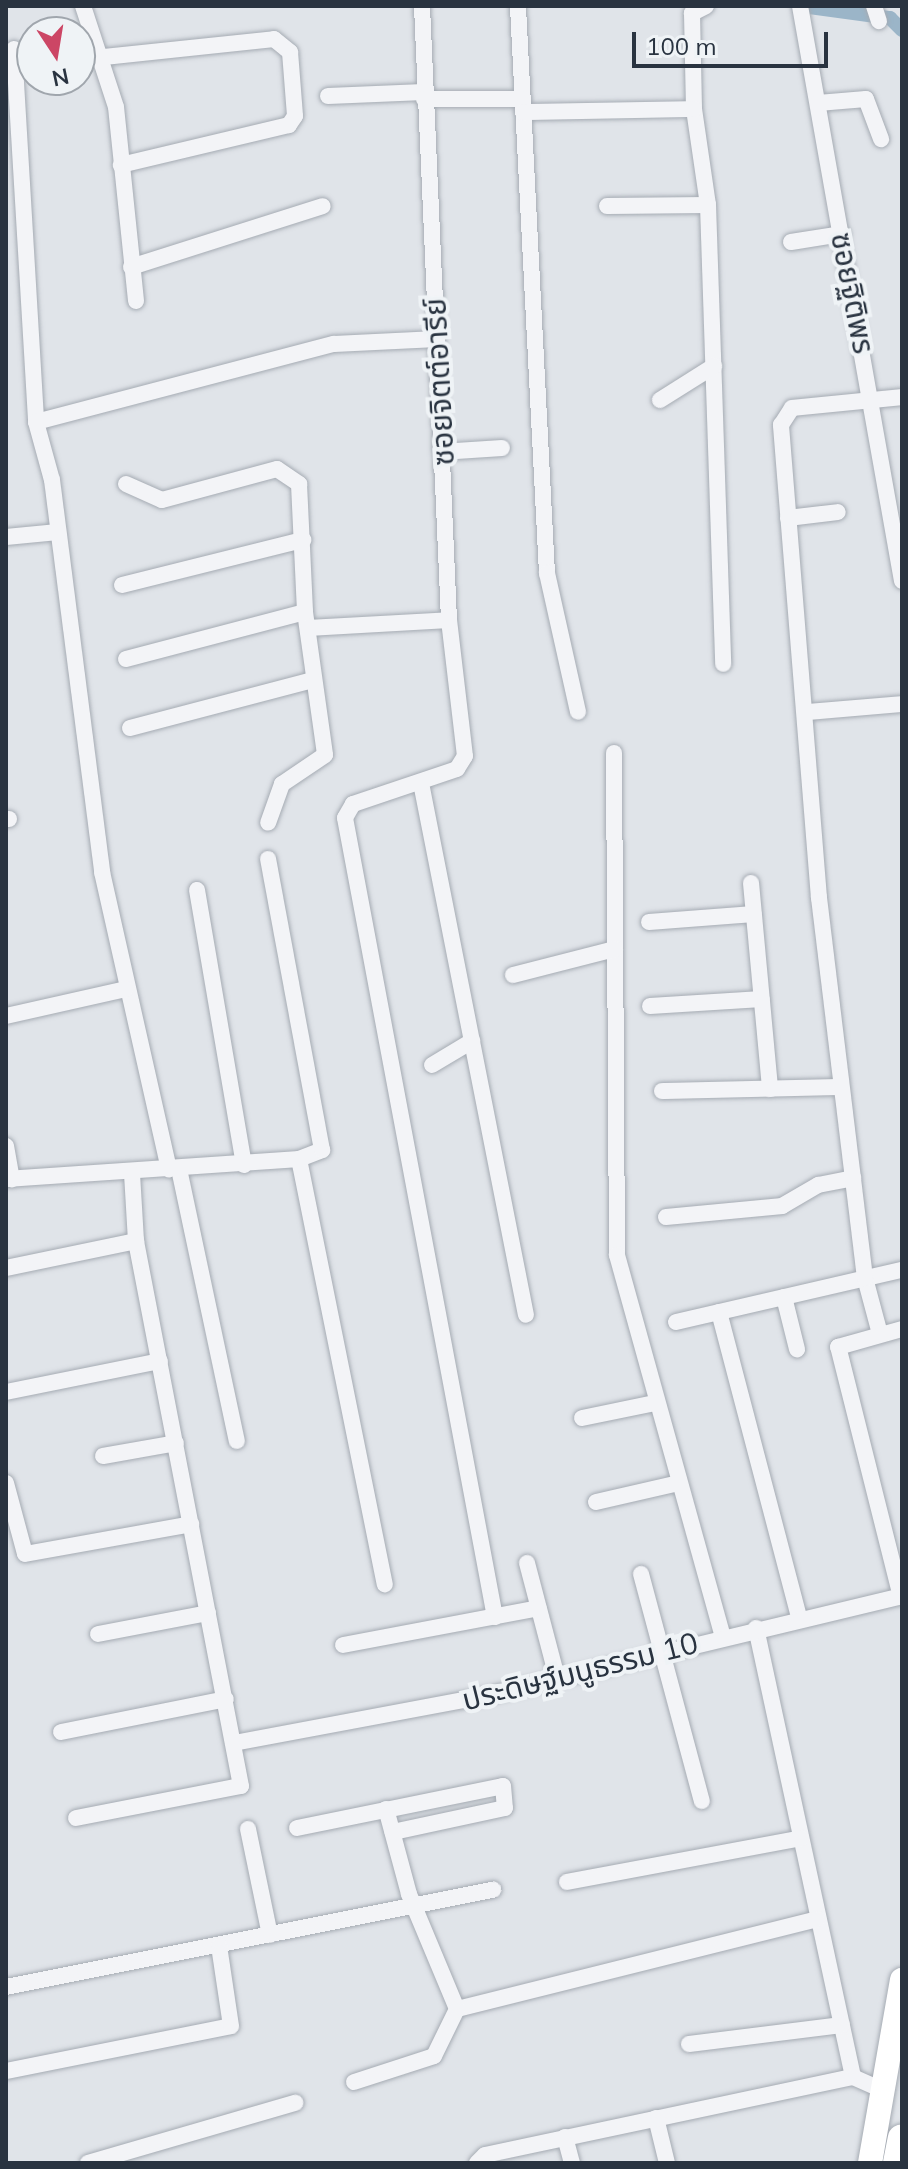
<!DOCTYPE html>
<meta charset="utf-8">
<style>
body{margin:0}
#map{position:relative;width:908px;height:2169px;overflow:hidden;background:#e0e4e9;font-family:Mulish,"Noto Sans Thai",sans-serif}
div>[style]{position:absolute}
.canal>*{height:14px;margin:-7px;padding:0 7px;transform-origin:7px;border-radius:7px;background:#9bb5c8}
.roads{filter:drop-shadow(0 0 2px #a5abb3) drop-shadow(0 0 2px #a5abb3)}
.street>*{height:16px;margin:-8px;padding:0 8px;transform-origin:8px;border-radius:8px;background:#f3f4f7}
.primary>*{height:24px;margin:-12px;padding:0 12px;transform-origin:12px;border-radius:12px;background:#fff}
.highway>*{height:28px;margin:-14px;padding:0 14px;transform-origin:14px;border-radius:14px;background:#fff}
span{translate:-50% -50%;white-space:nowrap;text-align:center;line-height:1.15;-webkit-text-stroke:8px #eff3f6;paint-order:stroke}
.street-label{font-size:30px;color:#293340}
.frame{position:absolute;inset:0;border:8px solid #293340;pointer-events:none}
.north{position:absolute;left:16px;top:16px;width:80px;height:80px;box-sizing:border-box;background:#eff3f6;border:2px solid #a0a6ad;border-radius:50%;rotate:168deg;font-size:22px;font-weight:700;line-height:32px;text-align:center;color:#293340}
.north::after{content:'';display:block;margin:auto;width:28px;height:36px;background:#cc4665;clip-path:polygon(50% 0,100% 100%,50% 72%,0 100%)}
.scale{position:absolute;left:632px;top:32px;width:196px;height:36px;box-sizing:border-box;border:4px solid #293340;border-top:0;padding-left:10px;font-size:24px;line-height:28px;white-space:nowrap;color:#293340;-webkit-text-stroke:6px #eff3f6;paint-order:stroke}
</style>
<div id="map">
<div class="canal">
<div style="left:802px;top:6px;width:89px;rotate:7.8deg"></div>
<div style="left:890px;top:18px;width:17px;rotate:45deg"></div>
</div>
<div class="roads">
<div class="street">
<div style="left:83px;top:6px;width:106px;rotate:71.9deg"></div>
<div style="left:116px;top:107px;width:195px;rotate:84.1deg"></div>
<div style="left:422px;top:6px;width:615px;rotate:87.48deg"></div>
<div style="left:449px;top:620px;width:137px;rotate:83.3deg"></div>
<div style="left:465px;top:756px;width:15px;rotate:122deg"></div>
<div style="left:457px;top:769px;width:110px;rotate:161.4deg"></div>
<div style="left:353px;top:804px;width:16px;rotate:120deg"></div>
<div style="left:345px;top:818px;width:813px;rotate:79.37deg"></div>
<div style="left:706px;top:6px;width:16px;rotate:153deg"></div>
<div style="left:692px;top:13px;width:96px;rotate:88.8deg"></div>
<div style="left:694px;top:109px;width:97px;rotate:81.7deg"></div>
<div style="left:708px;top:205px;width:459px;rotate:88.1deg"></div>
<div style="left:800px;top:6px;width:584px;rotate:79.94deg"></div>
<div style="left:874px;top:6px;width:16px;rotate:72deg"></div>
<div style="left:518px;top:7px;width:567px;rotate:87.07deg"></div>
<div style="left:547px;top:573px;width:142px;rotate:77.4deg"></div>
<div style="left:14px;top:49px;width:374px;rotate:86.6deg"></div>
<div style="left:36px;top:422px;width:60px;rotate:74.6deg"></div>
<div style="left:52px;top:480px;width:395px;rotate:82.7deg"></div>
<div style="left:102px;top:872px;width:305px;rotate:77.3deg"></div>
<div style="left:104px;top:57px;width:171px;rotate:-6deg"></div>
<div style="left:274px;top:39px;width:21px;rotate:39deg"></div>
<div style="left:290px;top:52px;width:64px;rotate:85.5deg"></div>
<div style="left:295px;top:116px;width:11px;rotate:124deg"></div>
<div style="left:289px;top:125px;width:173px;rotate:166.6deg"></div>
<div style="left:328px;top:96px;width:96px;rotate:-2.4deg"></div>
<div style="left:424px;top:99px;width:99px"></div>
<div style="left:818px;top:103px;width:48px;rotate:-4.8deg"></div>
<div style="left:866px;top:99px;width:43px;rotate:69.4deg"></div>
<div style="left:523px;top:112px;width:171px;rotate:-1deg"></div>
<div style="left:607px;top:206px;width:101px;rotate:-0.6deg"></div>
<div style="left:791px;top:242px;width:52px;rotate:-8.9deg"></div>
<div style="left:131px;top:267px;width:201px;rotate:-17.6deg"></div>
<div style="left:660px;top:400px;width:64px;rotate:-32.2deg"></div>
<div style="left:36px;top:422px;width:308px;rotate:-14.7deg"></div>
<div style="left:334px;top:344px;width:103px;rotate:-2.8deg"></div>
<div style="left:441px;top:452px;width:61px;rotate:-3.8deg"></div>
<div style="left:126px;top:484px;width:39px;rotate:24deg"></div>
<div style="left:162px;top:500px;width:119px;rotate:-15.1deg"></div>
<div style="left:277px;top:469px;width:27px;rotate:34deg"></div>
<div style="left:299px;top:484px;width:128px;rotate:87.3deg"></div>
<div style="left:305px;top:612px;width:144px;rotate:82deg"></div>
<div style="left:325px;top:755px;width:52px;rotate:146deg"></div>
<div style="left:282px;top:784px;width:41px;rotate:109.7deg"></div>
<div style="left:788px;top:518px;width:50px;rotate:-6.8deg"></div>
<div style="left:6px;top:537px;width:52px;rotate:-5.5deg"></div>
<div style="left:122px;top:585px;width:187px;rotate:-14deg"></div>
<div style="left:308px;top:628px;width:141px;rotate:-3.2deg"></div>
<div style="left:126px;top:659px;width:185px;rotate:-14.7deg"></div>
<div style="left:807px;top:712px;width:95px;rotate:-4.8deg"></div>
<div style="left:130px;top:728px;width:189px;rotate:-14.7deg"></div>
<div style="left:614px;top:753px;width:502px;rotate:89.66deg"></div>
<div style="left:617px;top:1255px;width:395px;rotate:74.5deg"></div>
<div style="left:421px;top:783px;width:542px;rotate:78.84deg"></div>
<div style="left:6px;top:819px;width:3px"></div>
<div style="left:751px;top:883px;width:207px;rotate:84.7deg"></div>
<div style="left:197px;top:890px;width:279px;rotate:80.3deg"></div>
<div style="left:649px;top:922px;width:105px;rotate:-4.4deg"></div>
<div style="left:513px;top:975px;width:105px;rotate:-14.3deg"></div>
<div style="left:650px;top:1006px;width:112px;rotate:-3.6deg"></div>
<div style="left:6px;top:1016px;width:123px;rotate:-12.7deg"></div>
<div style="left:432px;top:1065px;width:47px;rotate:-31deg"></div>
<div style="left:662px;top:1091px;width:179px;rotate:-1.3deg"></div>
<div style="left:6px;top:1146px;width:34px;rotate:80deg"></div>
<div style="left:299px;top:1159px;width:434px;rotate:78.6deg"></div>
<div style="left:179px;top:1169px;width:278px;rotate:78deg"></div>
<div style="left:6px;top:1179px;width:294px;rotate:-3.9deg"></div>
<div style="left:299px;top:1159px;width:25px;rotate:-21deg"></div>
<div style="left:322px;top:1150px;width:296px;rotate:-100.5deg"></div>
<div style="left:666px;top:1217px;width:117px;rotate:-5.4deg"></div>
<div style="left:782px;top:1206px;width:42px;rotate:-30.3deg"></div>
<div style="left:818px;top:1185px;width:36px;rotate:-11deg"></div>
<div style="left:6px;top:1268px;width:133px;rotate:-11.7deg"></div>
<div style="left:784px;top:1297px;width:54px;rotate:76deg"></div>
<div style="left:719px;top:1312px;width:315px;rotate:75.3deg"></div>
<div style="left:676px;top:1322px;width:232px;rotate:-13deg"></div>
<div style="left:880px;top:1334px;width:58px;rotate:-105deg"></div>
<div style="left:865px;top:1278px;width:383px;rotate:-96.9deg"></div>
<div style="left:819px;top:898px;width:475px;rotate:-94.6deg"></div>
<div style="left:781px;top:425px;width:20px;rotate:-57deg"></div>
<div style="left:792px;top:408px;width:111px;rotate:-5.7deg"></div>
<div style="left:6px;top:1392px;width:157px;rotate:-11.4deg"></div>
<div style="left:582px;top:1418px;width:75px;rotate:-11.6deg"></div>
<div style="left:103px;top:1456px;width:74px;rotate:-10.1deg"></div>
<div style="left:6px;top:1483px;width:73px;rotate:75deg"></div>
<div style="left:25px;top:1554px;width:169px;rotate:-10.2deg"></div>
<div style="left:596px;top:1502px;width:85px;rotate:-12.9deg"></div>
<div style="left:527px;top:1563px;width:118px;rotate:75.3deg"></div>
<div style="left:641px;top:1574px;width:235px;rotate:75deg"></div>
<div style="left:901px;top:1597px;width:258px;rotate:-104.1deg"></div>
<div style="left:838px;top:1347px;width:66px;rotate:-15.7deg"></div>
<div style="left:756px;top:1628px;width:459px;rotate:77.8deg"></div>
<div style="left:98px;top:1634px;width:112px;rotate:-10.8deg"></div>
<div style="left:343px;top:1645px;width:199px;rotate:-10.7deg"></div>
<div style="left:61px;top:1732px;width:168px;rotate:-11.3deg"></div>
<div style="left:234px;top:1743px;width:260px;rotate:-10.6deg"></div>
<div style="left:490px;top:1695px;width:424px;rotate:-13.5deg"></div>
<div style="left:76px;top:1818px;width:168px;rotate:-11deg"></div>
<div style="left:241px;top:1786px;width:555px;rotate:-100.91deg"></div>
<div style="left:136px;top:1241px;width:67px;rotate:-93.4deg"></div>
<div style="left:297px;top:1828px;width:210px;rotate:-11.5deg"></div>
<div style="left:503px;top:1786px;width:22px;rotate:85deg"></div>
<div style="left:505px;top:1808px;width:115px;rotate:167.9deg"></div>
<div style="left:248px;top:1829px;width:108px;rotate:78.3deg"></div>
<div style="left:567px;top:1882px;width:238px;rotate:-10.6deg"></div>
<div style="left:6px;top:1987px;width:497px;rotate:-11.3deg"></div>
<div style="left:457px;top:2009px;width:371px;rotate:-14deg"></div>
<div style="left:689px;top:2044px;width:154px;rotate:-7.1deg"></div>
<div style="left:6px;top:2071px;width:229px;rotate:-11.3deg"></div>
<div style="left:231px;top:2026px;width:81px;rotate:-98.5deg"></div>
<div style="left:354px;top:2082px;width:84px;rotate:-18deg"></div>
<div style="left:434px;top:2056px;width:52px;rotate:-63.9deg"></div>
<div style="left:457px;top:2009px;width:125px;rotate:-112.7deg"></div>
<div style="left:409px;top:1894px;width:88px;rotate:-105.1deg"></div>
<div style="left:656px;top:2118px;width:46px;rotate:76.3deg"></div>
<div style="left:565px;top:2137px;width:27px;rotate:75deg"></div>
<div style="left:88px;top:2163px;width:216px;rotate:-16.2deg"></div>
<div style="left:477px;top:2163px;width:11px;rotate:-45deg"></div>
<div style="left:485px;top:2155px;width:376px;rotate:-12deg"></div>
<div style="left:853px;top:2077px;width:32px;rotate:24deg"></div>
</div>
<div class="primary">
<div style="left:870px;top:2163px;width:186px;rotate:-80.1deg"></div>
</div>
<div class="highway">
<div style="left:897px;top:2163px;width:25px;rotate:-79deg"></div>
</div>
</div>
<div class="street-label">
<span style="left:853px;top:293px;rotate:79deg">ซอยฐิติพร</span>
<span style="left:439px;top:382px;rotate:-93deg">ซอยจิตต์อารีย์</span>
<span style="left:580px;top:1671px;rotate:-14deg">ประดิษฐ์มนูธรรม 10</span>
</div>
<div class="frame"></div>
<div class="north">N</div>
<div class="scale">100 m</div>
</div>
